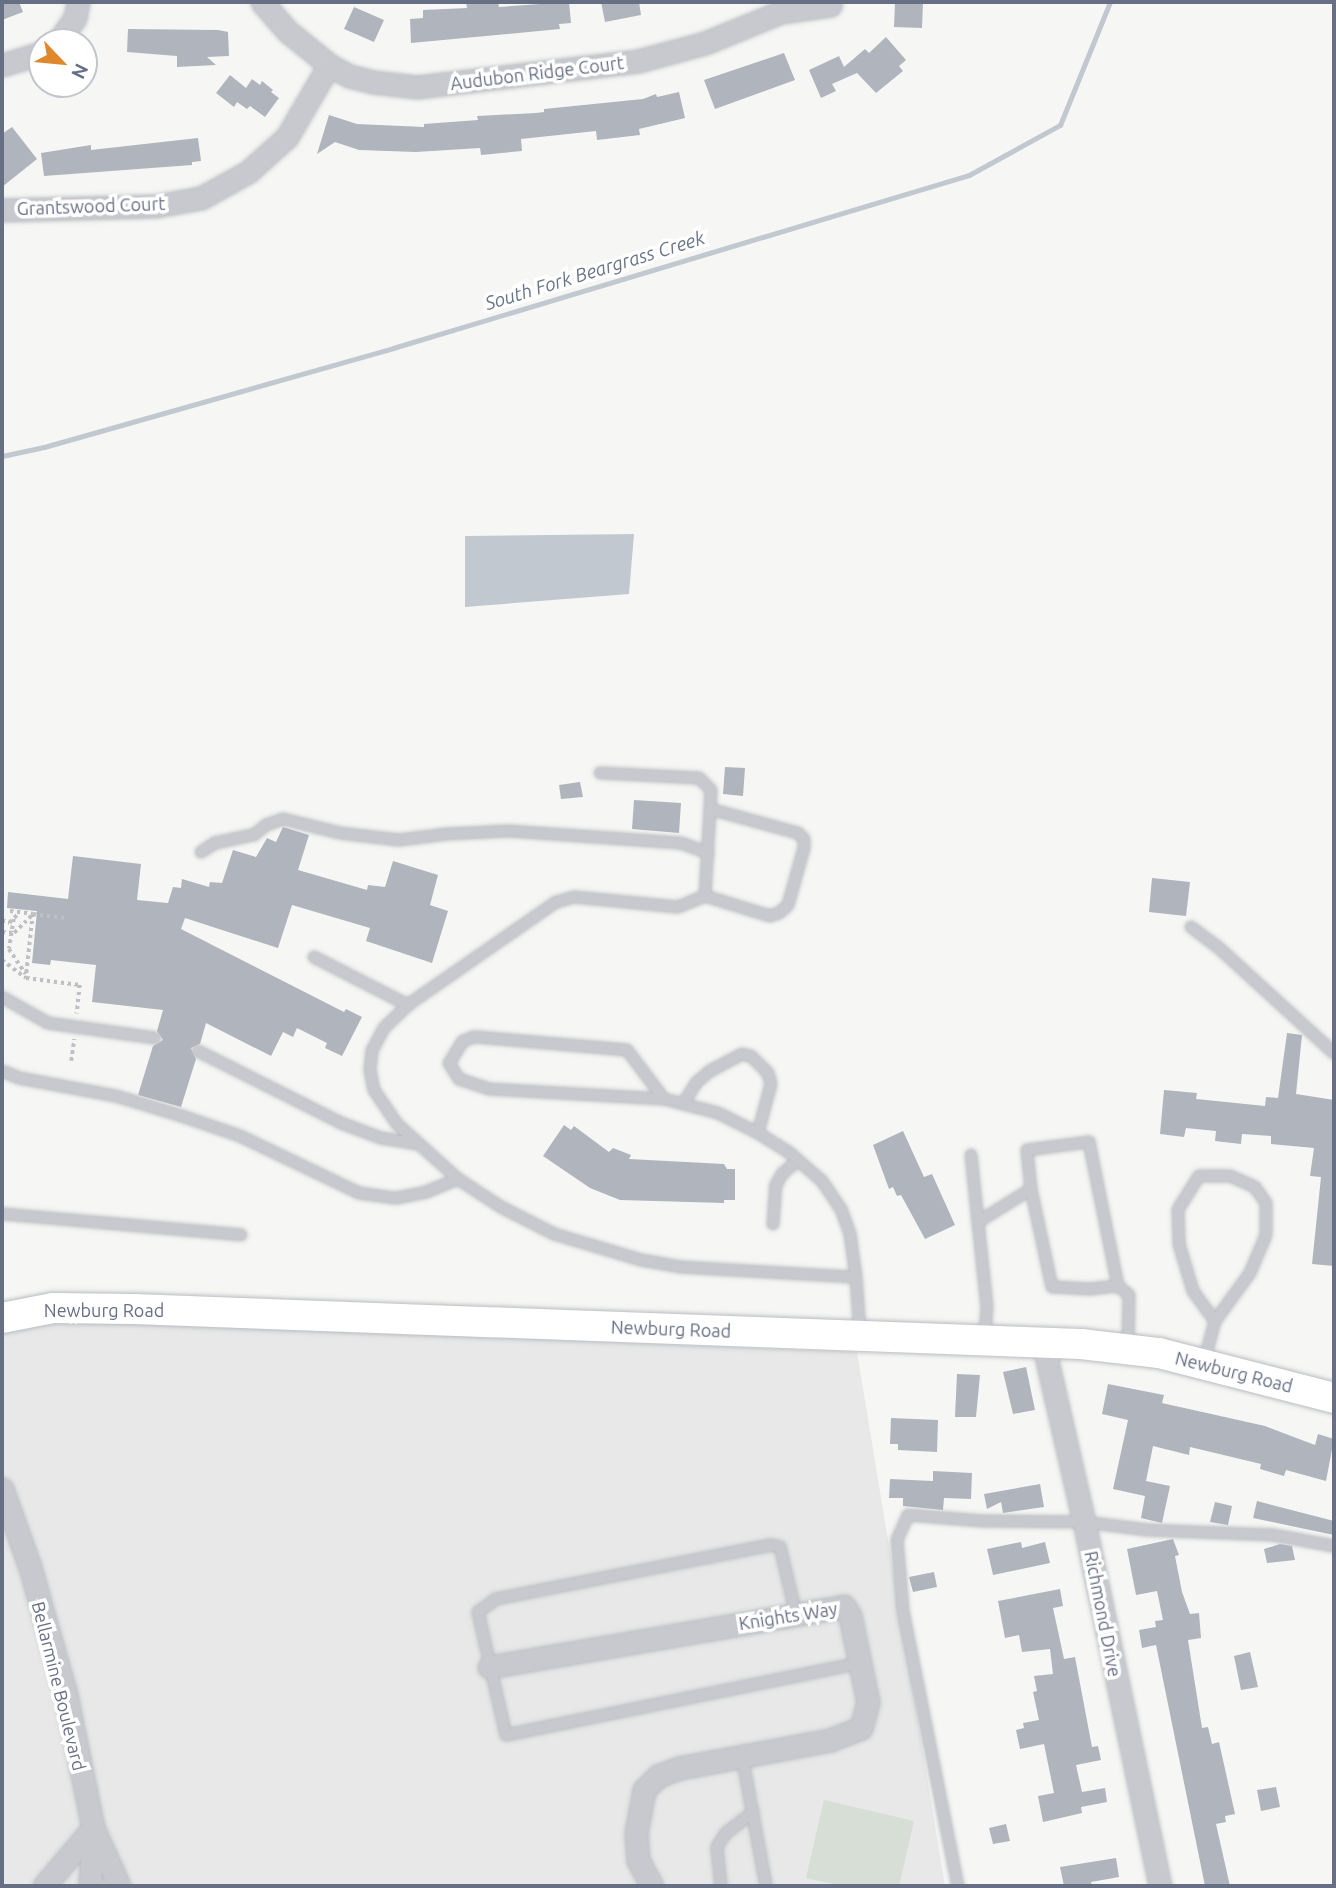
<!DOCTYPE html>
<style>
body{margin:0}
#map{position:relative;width:1336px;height:1888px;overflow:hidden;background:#f6f7f4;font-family:Ubuntu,sans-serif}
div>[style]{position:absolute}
.built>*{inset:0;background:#e7e8e7}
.green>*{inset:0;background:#d6ded5}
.water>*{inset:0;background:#c2c8d0}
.stream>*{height:5px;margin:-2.5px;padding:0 2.5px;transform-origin:2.5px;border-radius:2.5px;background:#c2c8d0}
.building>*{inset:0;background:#b0b4bc}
.path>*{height:3.5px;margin-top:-1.75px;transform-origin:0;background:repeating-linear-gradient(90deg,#bfc0c3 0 3.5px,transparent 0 7px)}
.roads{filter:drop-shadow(0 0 2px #babcc2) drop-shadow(0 0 2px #babcc2)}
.service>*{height:10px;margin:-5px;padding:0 5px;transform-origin:5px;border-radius:5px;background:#c8c9ce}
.minor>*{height:21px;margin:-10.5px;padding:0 10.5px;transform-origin:10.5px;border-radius:10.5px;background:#c8c9ce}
.secondary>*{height:30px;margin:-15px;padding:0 15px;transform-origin:15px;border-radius:15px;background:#fff}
span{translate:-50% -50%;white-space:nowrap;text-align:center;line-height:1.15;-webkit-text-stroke:7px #fff;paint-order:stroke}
.street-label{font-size:18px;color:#676f84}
.water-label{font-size:19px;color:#687687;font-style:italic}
.frame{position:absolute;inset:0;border:4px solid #676f84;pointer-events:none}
.north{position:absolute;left:28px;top:28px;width:70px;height:70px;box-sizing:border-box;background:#fff;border:2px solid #c2c5ce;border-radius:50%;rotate:116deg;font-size:19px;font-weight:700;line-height:28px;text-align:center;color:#676f84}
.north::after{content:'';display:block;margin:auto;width:24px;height:32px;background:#df872c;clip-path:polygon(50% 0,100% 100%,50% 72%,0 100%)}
</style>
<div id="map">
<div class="built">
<div style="clip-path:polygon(59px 1315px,260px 1328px,857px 1352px,945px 1886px,2px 1886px,2px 1326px)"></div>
</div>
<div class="green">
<div style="clip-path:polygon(824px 1800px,914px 1821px,899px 1886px,843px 1886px,806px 1878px)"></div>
</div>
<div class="water">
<div style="clip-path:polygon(634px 534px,629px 594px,465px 607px,465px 536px)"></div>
</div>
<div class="stream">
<div style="left:2px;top:456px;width:43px;rotate:-12.1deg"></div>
<div style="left:44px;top:447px;width:363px;rotate:-15.8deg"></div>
<div style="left:393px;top:348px;width:601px;rotate:-16.72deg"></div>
<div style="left:969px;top:175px;width:104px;rotate:-28.8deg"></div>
<div style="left:1060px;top:125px;width:133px;rotate:-67.9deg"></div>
</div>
<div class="building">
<div style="clip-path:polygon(2px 2px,19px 2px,23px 12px,2px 20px)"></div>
<div style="clip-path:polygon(466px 2px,498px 2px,499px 7px,569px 2px,571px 23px,559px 24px,560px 29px,411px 43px,410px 19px,423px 18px,423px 10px,467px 8px)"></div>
<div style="clip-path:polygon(601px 2px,639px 2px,641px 15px,605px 22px)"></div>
<div style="clip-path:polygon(895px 2px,923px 2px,922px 28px,894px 27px)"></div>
<div style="clip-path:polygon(354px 7px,384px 20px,374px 42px,344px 29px)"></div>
<div style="clip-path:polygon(128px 29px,218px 30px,228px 32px,229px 56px,207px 57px,216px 65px,177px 67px,177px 56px,127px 52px)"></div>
<div style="clip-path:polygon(886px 37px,906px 60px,899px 66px,903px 71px,876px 93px,857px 73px,832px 84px,836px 91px,821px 98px,809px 70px,839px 56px,844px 67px,865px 49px,869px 53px)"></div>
<div style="clip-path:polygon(784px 53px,795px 80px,715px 109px,704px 80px)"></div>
<div style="clip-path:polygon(230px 75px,246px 88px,252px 79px,260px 85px,262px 81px,273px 90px,271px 92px,279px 98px,265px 117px,250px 106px,247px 109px,237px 102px,234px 107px,216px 93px)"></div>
<div style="clip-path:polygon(679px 92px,685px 118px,639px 129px,640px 135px,597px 140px,596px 131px,521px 139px,522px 151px,481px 155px,480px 148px,416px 152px,359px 150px,335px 142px,317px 154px,329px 115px,357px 124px,424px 127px,424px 124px,478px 120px,477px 116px,536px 113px,544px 112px,544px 109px,643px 99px,656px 94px,657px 97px)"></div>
<div style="clip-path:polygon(12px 127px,37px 159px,2px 187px,2px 134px)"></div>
<div style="clip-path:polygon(198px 138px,201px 161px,192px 162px,192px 165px,44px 176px,41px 153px,91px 145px,91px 150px)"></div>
<div style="clip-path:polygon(725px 767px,745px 768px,743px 796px,723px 794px)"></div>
<div style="clip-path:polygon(580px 782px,583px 797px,561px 799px,559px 785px)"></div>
<div style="clip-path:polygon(634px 800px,681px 803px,679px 833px,632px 829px)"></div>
<div style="clip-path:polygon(283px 827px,309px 835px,298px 870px,367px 890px,368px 885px,385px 887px,393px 861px,438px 875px,430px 905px,448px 911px,432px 963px,366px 941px,370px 928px,292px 905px,278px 948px,185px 918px,181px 929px,344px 1012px,346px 1009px,362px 1017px,342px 1056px,325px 1048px,327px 1043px,297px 1028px,293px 1037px,283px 1032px,271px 1056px,206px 1023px,200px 1044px,191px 1048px,196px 1059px,181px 1107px,138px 1095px,153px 1046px,163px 1040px,157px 1031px,163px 1010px,92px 1002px,96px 965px,51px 960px,50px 965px,32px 963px,37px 911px,7px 908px,8px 892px,68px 899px,73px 856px,141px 864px,137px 900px,168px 903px,173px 887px,181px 888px,182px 879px,209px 887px,210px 882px,222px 883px,233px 850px,256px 857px,267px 838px,276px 842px)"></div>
<div style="clip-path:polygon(1152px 878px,1190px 882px,1186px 916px,1149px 912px)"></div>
<div style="clip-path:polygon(1287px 1033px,1302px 1035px,1296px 1094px,1334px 1100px,1334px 1266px,1312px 1264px,1321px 1177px,1310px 1176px,1314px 1148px,1271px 1144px,1271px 1136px,1242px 1134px,1241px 1144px,1215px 1141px,1216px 1131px,1186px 1128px,1184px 1137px,1160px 1134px,1164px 1090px,1197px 1093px,1196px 1099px,1265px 1106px,1266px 1097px,1278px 1098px)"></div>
<div style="clip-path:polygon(564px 1125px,571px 1130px,574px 1126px,609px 1152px,613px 1148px,631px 1155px,629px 1159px,724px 1164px,727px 1169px,735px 1169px,735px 1200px,724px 1200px,724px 1203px,620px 1200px,590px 1188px,543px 1156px)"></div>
<div style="clip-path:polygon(903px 1131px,924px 1177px,932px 1174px,955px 1225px,925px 1239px,901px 1195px,897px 1196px,893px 1187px,889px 1189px,873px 1145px)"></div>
<div style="clip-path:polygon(1026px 1367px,1035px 1410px,1013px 1414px,1003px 1372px)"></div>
<div style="clip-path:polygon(957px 1374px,980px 1375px,976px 1417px,955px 1417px)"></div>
<div style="clip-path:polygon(1108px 1384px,1164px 1395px,1162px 1403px,1265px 1426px,1315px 1445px,1318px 1434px,1334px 1439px,1326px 1481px,1286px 1470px,1284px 1476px,1260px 1469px,1261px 1464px,1190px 1447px,1189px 1455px,1153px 1446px,1146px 1481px,1170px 1486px,1162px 1523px,1141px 1518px,1145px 1496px,1113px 1489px,1128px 1420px,1102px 1414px)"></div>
<div style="clip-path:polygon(891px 1418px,938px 1420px,937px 1452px,898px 1450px,898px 1444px,890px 1444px)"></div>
<div style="clip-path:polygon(933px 1471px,972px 1473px,971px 1499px,944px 1498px,943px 1510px,903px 1506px,903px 1498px,889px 1498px,890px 1479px,933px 1481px)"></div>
<div style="clip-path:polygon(1040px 1484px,1044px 1507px,1003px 1513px,1001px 1502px,987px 1509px,984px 1494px)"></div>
<div style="clip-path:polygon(1257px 1501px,1334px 1521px,1334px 1535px,1253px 1518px)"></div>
<div style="clip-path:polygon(1215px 1502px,1232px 1506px,1228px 1525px,1210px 1522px)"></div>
<div style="clip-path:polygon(1173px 1539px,1179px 1555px,1175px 1556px,1182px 1592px,1190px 1614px,1199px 1613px,1201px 1638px,1188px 1640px,1202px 1728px,1208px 1727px,1212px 1744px,1219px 1742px,1235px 1814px,1225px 1816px,1226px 1822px,1216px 1824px,1230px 1886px,1205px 1886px,1156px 1645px,1142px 1648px,1139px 1630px,1156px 1627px,1155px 1621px,1163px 1620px,1157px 1591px,1136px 1595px,1127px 1549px)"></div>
<div style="clip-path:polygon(1021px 1542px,1022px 1548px,1045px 1542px,1050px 1563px,993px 1575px,987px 1549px)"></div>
<div style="clip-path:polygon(1280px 1544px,1292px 1546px,1295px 1560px,1267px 1563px,1264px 1549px)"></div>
<div style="clip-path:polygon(934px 1572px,937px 1587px,913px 1592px,909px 1577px)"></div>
<div style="clip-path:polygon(1060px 1589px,1063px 1606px,1053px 1608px,1064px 1659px,1075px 1657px,1092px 1747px,1098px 1746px,1101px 1760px,1076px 1765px,1082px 1792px,1105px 1788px,1107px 1802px,1081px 1807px,1082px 1813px,1043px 1822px,1038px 1796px,1054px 1793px,1044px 1744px,1020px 1749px,1016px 1730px,1024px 1728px,1023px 1723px,1039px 1720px,1033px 1692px,1037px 1691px,1034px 1676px,1053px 1674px,1050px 1649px,1022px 1652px,1019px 1635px,1005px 1638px,998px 1601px)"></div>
<div style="clip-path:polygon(1250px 1652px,1258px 1687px,1241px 1690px,1234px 1656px)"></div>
<div style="clip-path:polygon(1276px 1787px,1280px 1807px,1261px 1811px,1257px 1790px)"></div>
<div style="clip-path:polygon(1006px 1824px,1010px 1841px,993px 1844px,989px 1828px)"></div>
<div style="clip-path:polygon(1116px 1858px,1119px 1877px,1091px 1882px,1092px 1886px,1064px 1886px,1060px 1867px)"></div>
</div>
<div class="path">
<div style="left:10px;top:911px;width:23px;rotate:7deg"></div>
<div style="left:33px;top:914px;width:64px;rotate:96.2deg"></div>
<div style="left:14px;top:919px;width:30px;rotate:99deg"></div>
<div style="left:9px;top:949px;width:30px;rotate:56deg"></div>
<div style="left:2px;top:920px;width:8px;rotate:23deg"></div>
<div style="left:9px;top:923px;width:14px;rotate:-45deg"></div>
<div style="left:2px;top:932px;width:12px;rotate:5deg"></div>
<div style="left:14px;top:933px;width:27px;rotate:-45deg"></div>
<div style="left:33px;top:914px;width:32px;rotate:7deg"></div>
<div style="left:2px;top:960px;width:30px;rotate:37deg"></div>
<div style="left:26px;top:978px;width:54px;rotate:7.4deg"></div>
<div style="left:80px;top:985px;width:29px;rotate:96deg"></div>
<div style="left:71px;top:1061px;width:22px;rotate:-82deg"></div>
</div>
<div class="roads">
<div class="service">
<div style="left:600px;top:773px;width:99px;rotate:2.9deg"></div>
<div style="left:699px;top:778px;width:17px;rotate:45deg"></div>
<div style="left:711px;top:790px;width:19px;rotate:93deg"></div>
<div style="left:710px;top:809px;width:91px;rotate:15.3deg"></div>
<div style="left:798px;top:833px;width:8px;rotate:45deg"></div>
<div style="left:804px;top:839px;width:9px;rotate:90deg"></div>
<div style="left:804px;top:848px;width:59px;rotate:105.7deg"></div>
<div style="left:788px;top:905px;width:12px;rotate:138deg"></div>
<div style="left:779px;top:913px;width:9px;rotate:162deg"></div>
<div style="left:770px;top:916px;width:68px;rotate:-162.9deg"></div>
<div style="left:705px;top:896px;width:29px;rotate:158deg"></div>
<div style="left:678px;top:907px;width:104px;rotate:-174.5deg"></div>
<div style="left:574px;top:897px;width:19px;rotate:164deg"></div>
<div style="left:556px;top:902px;width:180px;rotate:145.2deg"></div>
<div style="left:408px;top:1005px;width:33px;rotate:136deg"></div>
<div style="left:384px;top:1028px;width:26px;rotate:118deg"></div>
<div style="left:372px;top:1051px;width:19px;rotate:96deg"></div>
<div style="left:370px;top:1070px;width:20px;rotate:79deg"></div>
<div style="left:374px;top:1090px;width:41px;rotate:55.9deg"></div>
<div style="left:397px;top:1124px;width:82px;rotate:42deg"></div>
<div style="left:458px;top:1179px;width:51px;rotate:33.1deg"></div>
<div style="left:501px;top:1207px;width:59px;rotate:27deg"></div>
<div style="left:554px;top:1234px;width:91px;rotate:16.6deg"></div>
<div style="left:641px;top:1260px;width:40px;rotate:10deg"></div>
<div style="left:680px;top:1267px;width:176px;rotate:3.3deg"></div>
<div style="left:856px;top:1277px;width:56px;rotate:85.9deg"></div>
<div style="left:201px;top:852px;width:17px;rotate:-33deg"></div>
<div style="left:215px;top:843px;width:40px;rotate:-12deg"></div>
<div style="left:254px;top:835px;width:16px;rotate:-40deg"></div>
<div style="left:266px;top:825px;width:18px;rotate:-19deg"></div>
<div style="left:283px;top:819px;width:59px;rotate:13.8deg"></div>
<div style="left:340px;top:833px;width:59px;rotate:6.8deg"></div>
<div style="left:399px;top:840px;width:48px;rotate:-7.1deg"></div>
<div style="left:447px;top:834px;width:62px;rotate:-2.8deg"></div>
<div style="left:509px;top:831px;width:172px;rotate:4deg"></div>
<div style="left:681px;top:843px;width:29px;rotate:20deg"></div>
<div style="left:705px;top:896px;width:87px;rotate:-86.7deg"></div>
<div style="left:1191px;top:927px;width:35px;rotate:37deg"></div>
<div style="left:1219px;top:948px;width:156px;rotate:42.4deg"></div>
<div style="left:314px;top:957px;width:106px;rotate:27.1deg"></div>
<div style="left:2px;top:997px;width:53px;rotate:29.5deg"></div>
<div style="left:48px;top:1023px;width:108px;rotate:8deg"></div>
<div style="left:198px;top:1051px;width:160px;rotate:26.7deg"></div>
<div style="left:341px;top:1123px;width:43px;rotate:20.6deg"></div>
<div style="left:381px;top:1138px;width:38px;rotate:9deg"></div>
<div style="left:2px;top:1071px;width:18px;rotate:22deg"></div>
<div style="left:19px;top:1078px;width:99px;rotate:10.5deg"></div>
<div style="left:116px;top:1096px;width:69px;rotate:16.9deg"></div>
<div style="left:182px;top:1116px;width:61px;rotate:19deg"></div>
<div style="left:240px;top:1136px;width:132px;rotate:25.6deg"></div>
<div style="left:359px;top:1193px;width:37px;rotate:8deg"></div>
<div style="left:396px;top:1198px;width:31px;rotate:-11deg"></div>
<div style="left:426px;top:1192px;width:35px;rotate:-22deg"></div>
<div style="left:664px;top:1099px;width:61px;rotate:-127.1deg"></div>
<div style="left:627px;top:1050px;width:154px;rotate:-175.1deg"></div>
<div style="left:474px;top:1037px;width:12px;rotate:160deg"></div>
<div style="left:463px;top:1041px;width:26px;rotate:122deg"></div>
<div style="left:449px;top:1063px;width:19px;rotate:58deg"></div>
<div style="left:459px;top:1079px;width:32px;rotate:18deg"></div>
<div style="left:489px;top:1089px;width:175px;rotate:3.3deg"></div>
<div style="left:664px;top:1099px;width:56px;rotate:14.5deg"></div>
<div style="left:718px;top:1113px;width:45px;rotate:26.6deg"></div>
<div style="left:758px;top:1133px;width:39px;rotate:32deg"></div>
<div style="left:791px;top:1154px;width:41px;rotate:41.1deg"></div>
<div style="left:822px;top:1181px;width:34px;rotate:56deg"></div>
<div style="left:841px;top:1209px;width:27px;rotate:70deg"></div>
<div style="left:850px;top:1234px;width:43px;rotate:82.1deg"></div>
<div style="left:683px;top:1104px;width:25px;rotate:-58deg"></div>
<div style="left:696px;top:1083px;width:18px;rotate:-41deg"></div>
<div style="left:710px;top:1071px;width:36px;rotate:-28deg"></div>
<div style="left:742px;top:1054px;width:9px;rotate:13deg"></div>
<div style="left:751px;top:1056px;width:24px;rotate:45deg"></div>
<div style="left:768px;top:1073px;width:11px;rotate:75deg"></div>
<div style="left:771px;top:1084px;width:51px;rotate:104.9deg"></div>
<div style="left:971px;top:1155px;width:152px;rotate:84deg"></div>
<div style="left:987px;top:1306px;width:31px;rotate:94deg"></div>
<div style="left:2px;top:1214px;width:240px;rotate:5deg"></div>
<div style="left:978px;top:1222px;width:62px;rotate:-31.9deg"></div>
<div style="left:1031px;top:1189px;width:39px;rotate:-96deg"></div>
<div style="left:1027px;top:1150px;width:63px;rotate:-7.4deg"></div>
<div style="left:1089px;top:1142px;width:147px;rotate:78.6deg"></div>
<div style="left:1118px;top:1286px;width:27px;rotate:174deg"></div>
<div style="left:1091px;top:1289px;width:39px;rotate:-177deg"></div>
<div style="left:1052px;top:1287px;width:100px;rotate:-102.1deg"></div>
<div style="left:773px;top:1224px;width:39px;rotate:-86deg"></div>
<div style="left:776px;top:1185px;width:13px;rotate:-61deg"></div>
<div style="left:782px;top:1174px;width:21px;rotate:-41deg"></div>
<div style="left:1118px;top:1286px;width:14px;rotate:39deg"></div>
<div style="left:1129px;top:1295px;width:53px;rotate:91.1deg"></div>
<div style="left:1204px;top:1362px;width:42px;rotate:-75deg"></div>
<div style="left:1215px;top:1321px;width:59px;rotate:-53.9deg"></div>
<div style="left:1250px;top:1273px;width:41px;rotate:-67.2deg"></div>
<div style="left:1266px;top:1235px;width:32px;rotate:-90deg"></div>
<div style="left:1266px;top:1203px;width:19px;rotate:-125deg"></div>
<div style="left:1255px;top:1187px;width:27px;rotate:-156deg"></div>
<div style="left:1230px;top:1176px;width:31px;rotate:180deg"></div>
<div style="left:1199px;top:1176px;width:40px;rotate:122deg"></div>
<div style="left:1178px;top:1210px;width:34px;rotate:88deg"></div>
<div style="left:1179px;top:1244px;width:49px;rotate:73.4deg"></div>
<div style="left:1193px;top:1291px;width:37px;rotate:54deg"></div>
<div style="left:796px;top:1614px;width:69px;rotate:-103.4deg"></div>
<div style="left:780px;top:1547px;width:9px;rotate:-167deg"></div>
<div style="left:771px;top:1545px;width:280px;rotate:168.9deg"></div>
<div style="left:496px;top:1599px;width:22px;rotate:144deg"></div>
<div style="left:478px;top:1612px;width:126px;rotate:77.2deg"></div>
<div style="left:506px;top:1735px;width:360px;rotate:-11.5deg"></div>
<div style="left:742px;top:1756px;width:132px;rotate:79.5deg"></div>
<div style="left:721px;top:1886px;width:39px;rotate:-96deg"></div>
<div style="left:717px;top:1847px;width:15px;rotate:-58deg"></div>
<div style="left:725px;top:1834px;width:36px;rotate:-38deg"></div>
<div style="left:958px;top:1886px;width:281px;rotate:-101.3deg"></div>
<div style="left:903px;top:1610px;width:70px;rotate:-94.9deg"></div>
<div style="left:897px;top:1540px;width:27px;rotate:-66deg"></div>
<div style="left:908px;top:1515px;width:75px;rotate:4.6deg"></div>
<div style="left:983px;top:1521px;width:101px;rotate:0.6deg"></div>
<div style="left:1084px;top:1522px;width:64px;rotate:7.2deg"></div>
<div style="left:1147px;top:1530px;width:126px;rotate:2.3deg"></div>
<div style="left:1273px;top:1535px;width:62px;rotate:10.2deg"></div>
</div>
<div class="minor">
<div style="left:262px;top:2px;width:37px;rotate:49deg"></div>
<div style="left:286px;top:30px;width:55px;rotate:39.1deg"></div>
<div style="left:329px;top:65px;width:23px;rotate:29deg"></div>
<div style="left:349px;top:76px;width:25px;rotate:14deg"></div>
<div style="left:373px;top:82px;width:44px;rotate:6.5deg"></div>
<div style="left:417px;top:87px;width:223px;rotate:-6.7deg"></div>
<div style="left:638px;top:61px;width:69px;rotate:-15deg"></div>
<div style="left:705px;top:43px;width:82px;rotate:-22.2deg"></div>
<div style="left:781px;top:12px;width:50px;rotate:-8deg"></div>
<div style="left:58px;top:42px;width:29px;rotate:-55deg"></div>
<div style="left:75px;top:18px;width:16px;rotate:-79deg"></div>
<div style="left:2px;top:65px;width:42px;rotate:-16.7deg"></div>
<div style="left:2px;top:210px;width:154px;rotate:-1.5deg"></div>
<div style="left:156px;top:206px;width:46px;rotate:-10.1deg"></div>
<div style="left:201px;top:198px;width:54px;rotate:-29deg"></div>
<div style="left:248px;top:172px;width:52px;rotate:-41.9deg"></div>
<div style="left:287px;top:137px;width:83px;rotate:-59.7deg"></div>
<div style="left:1043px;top:1343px;width:184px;rotate:77.1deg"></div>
<div style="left:1084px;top:1522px;width:372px;rotate:78.2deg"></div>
<div style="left:2px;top:1489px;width:83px;rotate:70.3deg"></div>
<div style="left:30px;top:1567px;width:133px;rotate:74.3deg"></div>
<div style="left:66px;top:1695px;width:136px;rotate:78.5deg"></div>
<div style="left:93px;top:1828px;width:58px;rotate:93deg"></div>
<div style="left:489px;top:1667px;width:360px;rotate:-9.7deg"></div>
<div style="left:844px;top:1606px;width:12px;rotate:59deg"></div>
<div style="left:850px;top:1616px;width:88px;rotate:78.2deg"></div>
<div style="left:868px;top:1702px;width:27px;rotate:105deg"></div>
<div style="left:861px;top:1728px;width:33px;rotate:159deg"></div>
<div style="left:830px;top:1740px;width:154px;rotate:169.5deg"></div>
<div style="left:679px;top:1768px;width:22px;rotate:159deg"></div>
<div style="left:658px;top:1776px;width:20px;rotate:135deg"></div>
<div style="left:644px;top:1790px;width:44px;rotate:100.5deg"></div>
<div style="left:636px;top:1833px;width:27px;rotate:86deg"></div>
<div style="left:638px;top:1860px;width:30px;rotate:62deg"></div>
<div style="left:94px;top:1830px;width:61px;rotate:65.9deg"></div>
<div style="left:44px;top:1886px;width:76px;rotate:-49.8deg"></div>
</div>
<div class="secondary">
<div style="left:2px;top:1318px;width:52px;rotate:-11.1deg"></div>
<div style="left:53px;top:1308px;width:81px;rotate:0.7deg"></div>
<div style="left:134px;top:1309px;width:948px;rotate:2.12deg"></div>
<div style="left:1081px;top:1344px;width:79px;rotate:6.6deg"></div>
<div style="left:1159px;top:1353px;width:181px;rotate:14.4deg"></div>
</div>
</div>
<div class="street-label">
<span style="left:537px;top:73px;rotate:-7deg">Audubon Ridge Court</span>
<span style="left:91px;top:206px;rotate:-2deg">Grantswood Court</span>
<span style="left:104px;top:1310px">Newburg Road</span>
<span style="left:671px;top:1329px;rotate:2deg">Newburg Road</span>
<span style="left:1234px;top:1372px;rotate:14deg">Newburg Road</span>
<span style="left:1103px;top:1614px;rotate:79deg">Richmond Drive</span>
<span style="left:788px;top:1616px;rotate:-9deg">Knights Way</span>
<span style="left:59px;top:1686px;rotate:76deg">Bellarmine Boulevard</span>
</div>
<div class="water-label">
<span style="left:595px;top:271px;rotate:-17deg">South Fork Beargrass Creek</span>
</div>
<div class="frame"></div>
<div class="north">N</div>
</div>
